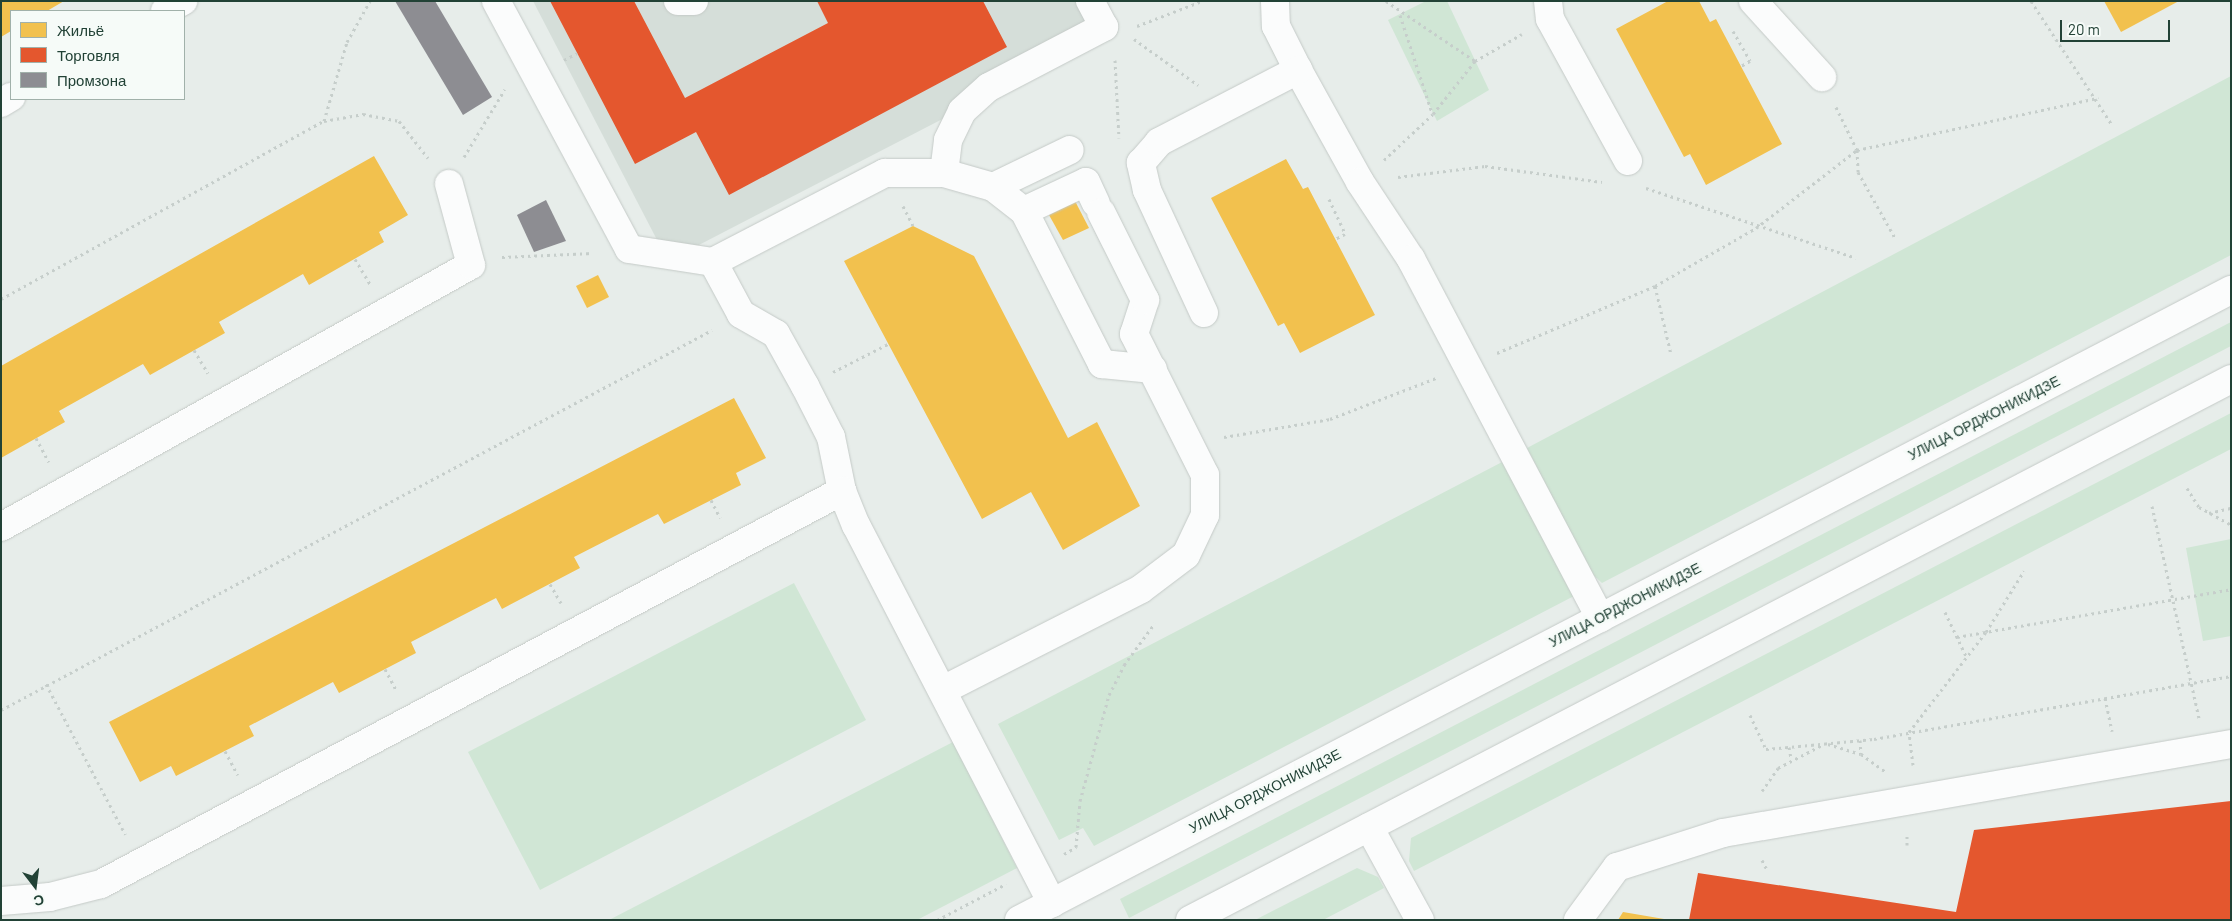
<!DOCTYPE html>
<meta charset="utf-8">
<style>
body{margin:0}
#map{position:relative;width:2232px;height:921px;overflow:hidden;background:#e7edea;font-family:Barlow,sans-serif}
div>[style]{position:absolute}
.built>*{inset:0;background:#d5ded9}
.green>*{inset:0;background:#d0e6d5}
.homes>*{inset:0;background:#f2c14e}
.shops>*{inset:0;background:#e4572e}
.industry>*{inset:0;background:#8d8d92}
.path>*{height:3px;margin-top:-1.5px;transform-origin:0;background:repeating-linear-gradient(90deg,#c6cecb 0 2.5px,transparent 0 6.5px)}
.roads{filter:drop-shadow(0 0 1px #c4cac7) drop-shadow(0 0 1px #c4cac7)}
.minor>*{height:28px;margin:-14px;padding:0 14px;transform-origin:14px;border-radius:14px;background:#fbfcfc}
span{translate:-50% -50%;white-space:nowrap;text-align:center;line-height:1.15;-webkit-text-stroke:5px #f6fbf8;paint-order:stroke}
.street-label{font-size:14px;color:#224236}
.frame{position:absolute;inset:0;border:2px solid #224236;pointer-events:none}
.legend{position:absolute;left:10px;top:10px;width:175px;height:90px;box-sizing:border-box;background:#f6fbf8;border:1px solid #a1b1aa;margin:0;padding:6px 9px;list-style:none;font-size:15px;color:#224236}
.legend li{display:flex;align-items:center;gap:10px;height:25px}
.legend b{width:25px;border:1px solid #a1b1aa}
.north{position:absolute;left:10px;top:861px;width:50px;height:50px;-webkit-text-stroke:4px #f6fbf8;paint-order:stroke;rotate:165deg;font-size:14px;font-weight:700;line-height:20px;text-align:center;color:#224236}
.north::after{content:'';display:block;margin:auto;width:18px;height:22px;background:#224236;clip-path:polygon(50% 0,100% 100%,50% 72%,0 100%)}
.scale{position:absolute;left:2060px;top:20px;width:110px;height:22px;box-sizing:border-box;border:2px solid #224236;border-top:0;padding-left:6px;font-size:15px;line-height:18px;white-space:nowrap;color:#224236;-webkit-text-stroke:4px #f6fbf8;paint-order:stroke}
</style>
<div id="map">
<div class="built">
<div style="clip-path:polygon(533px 1px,1077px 1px,1097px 39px,668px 261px)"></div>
</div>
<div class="green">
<div style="clip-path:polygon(1426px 1px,1447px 1px,1489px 90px,1437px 121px,1388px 20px)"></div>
<div style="clip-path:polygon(2231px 76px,2231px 255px,1602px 583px,1590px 572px,1527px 448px)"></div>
<div style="clip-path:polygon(2231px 322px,2231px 346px,1129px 918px,1120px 899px)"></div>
<div style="clip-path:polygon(2231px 413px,2231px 449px,1414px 871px,1409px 861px,1411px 838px)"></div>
<div style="clip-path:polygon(1506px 460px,1574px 596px,1094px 846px,1083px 828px,1059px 840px,998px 724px)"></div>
<div style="clip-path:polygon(2231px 539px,2231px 636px,2203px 641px,2186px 548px)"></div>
<div style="clip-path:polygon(794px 583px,866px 720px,540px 890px,468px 752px)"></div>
<div style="clip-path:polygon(953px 742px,1017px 868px,917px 920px,609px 920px)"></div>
<div style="clip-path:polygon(1357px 868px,1378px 877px,1384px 888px,1323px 920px,1255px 920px)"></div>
</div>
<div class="homes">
<div style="clip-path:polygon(1px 1px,64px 1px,47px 11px,11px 11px,11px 31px,1px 37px)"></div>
<div style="clip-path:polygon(1668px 1px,1699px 1px,1710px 22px,1716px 19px,1782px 144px,1706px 185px,1690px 154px,1684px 157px,1616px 29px)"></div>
<div style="clip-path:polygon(2104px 1px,2179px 1px,2121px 32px)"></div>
<div style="clip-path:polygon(374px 156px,408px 215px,379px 232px,384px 242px,309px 285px,303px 274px,219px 322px,225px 333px,150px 375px,143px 364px,59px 411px,65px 422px,1px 458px,1px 366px)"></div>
<div style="clip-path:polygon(1286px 159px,1303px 189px,1308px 187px,1375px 315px,1300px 353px,1284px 323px,1278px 326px,1211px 198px)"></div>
<div style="clip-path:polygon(1075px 201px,1089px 228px,1063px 240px,1049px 215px)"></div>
<div style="clip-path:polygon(913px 226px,974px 256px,1068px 438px,1097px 422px,1140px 506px,1063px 550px,1031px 492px,982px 519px,844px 261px)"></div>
<div style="clip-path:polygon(598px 275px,609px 297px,587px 308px,576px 286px)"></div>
<div style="clip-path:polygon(734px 398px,766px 458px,736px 473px,741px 485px,664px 524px,658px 514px,574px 557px,580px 568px,502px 609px,496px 598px,411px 642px,416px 653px,339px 693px,333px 682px,249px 726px,254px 736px,176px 776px,171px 766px,140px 782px,109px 722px)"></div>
<div style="clip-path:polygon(1623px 912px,1664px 919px,1664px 920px,1618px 920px)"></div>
</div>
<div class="shops">
<div style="clip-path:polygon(550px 1px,634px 1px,685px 98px,828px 23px,817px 1px,983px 1px,1007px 47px,729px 195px,696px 132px,635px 164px)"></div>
<div style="clip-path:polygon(2231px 801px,2231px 920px,1689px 920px,1698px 873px,1956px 912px,1974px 830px)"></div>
</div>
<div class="industry">
<div style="clip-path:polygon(395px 1px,435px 1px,492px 97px,463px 115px)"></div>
<div style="clip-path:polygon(546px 200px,566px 241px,534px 252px,517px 215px)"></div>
</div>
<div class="path">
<div style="left:1386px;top:1px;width:107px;rotate:34deg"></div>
<div style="left:2031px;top:1px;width:148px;rotate:56.8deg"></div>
<div style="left:1400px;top:15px;width:103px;rotate:71.9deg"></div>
<div style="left:1137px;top:26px;width:70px;rotate:-21deg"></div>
<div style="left:1733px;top:31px;width:34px;rotate:60deg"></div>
<div style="left:1750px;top:61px;width:10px;rotate:151deg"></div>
<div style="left:1134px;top:39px;width:79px;rotate:35.7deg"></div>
<div style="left:564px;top:60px;width:15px;rotate:-28deg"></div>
<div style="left:1115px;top:60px;width:78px;rotate:87.1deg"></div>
<div style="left:1836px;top:107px;width:48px;rotate:64deg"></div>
<div style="left:1857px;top:150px;width:22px;rotate:87deg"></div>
<div style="left:1858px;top:172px;width:76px;rotate:60.7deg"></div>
<div style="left:324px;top:121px;width:82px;rotate:-73.8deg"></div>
<div style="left:347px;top:42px;width:47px;rotate:-60.7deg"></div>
<div style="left:464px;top:157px;width:79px;rotate:-58.9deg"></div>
<div style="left:1384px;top:160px;width:67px;rotate:-43.2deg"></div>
<div style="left:1433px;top:114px;width:68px;rotate:-51.6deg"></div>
<div style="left:1475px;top:61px;width:54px;rotate:-29.9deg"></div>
<div style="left:1398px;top:177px;width:88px;rotate:-7.2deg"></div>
<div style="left:1485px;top:166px;width:118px;rotate:7.8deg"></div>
<div style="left:1646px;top:188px;width:221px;rotate:18.4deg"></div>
<div style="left:1329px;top:199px;width:38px;rotate:65deg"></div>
<div style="left:1345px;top:234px;width:11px;rotate:153deg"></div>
<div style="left:903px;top:206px;width:22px;rotate:63deg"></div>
<div style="left:502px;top:257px;width:91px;rotate:-2.5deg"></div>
<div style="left:355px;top:259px;width:29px;rotate:59deg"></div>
<div style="left:1655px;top:286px;width:70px;rotate:76.8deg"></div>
<div style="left:1px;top:299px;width:369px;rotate:-28.9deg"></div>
<div style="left:324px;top:121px;width:40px;rotate:-10deg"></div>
<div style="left:363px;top:114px;width:37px;rotate:11deg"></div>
<div style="left:399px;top:121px;width:47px;rotate:51.9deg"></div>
<div style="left:194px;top:350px;width:27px;rotate:59deg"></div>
<div style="left:1497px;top:353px;width:172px;rotate:-23deg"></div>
<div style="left:1655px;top:286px;width:116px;rotate:-29.9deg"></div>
<div style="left:1756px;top:228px;width:128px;rotate:-37.7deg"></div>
<div style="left:1857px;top:150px;width:247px;rotate:-12.2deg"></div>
<div style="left:833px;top:372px;width:62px;rotate:-27deg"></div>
<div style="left:1224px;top:437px;width:108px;rotate:-9.6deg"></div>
<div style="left:1330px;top:419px;width:114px;rotate:-21.1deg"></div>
<div style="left:36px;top:438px;width:27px;rotate:62deg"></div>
<div style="left:2187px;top:488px;width:22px;rotate:58deg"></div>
<div style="left:2199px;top:507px;width:37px;rotate:29deg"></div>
<div style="left:711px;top:500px;width:20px;rotate:63deg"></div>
<div style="left:2152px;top:506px;width:217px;rotate:77.5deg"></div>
<div style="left:2209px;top:513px;width:23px;rotate:-13deg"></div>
<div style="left:550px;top:584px;width:22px;rotate:60deg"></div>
<div style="left:1945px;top:612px;width:49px;rotate:64.5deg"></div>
<div style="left:1957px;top:637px;width:278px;rotate:-9.9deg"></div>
<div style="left:385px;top:669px;width:24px;rotate:62deg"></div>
<div style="left:46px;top:684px;width:170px;rotate:62.2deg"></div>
<div style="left:2105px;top:698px;width:34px;rotate:78deg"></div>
<div style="left:1px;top:710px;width:806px;rotate:-28.12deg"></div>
<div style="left:1750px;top:715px;width:38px;rotate:65deg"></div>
<div style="left:1766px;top:749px;width:108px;rotate:-5.3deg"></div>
<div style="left:1874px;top:739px;width:363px;rotate:-10deg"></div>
<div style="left:1860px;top:740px;width:14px;rotate:86deg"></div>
<div style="left:1828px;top:744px;width:34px;rotate:17deg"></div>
<div style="left:1861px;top:754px;width:29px;rotate:36deg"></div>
<div style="left:1789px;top:747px;width:11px;rotate:80deg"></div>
<div style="left:225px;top:751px;width:27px;rotate:62deg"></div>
<div style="left:1913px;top:765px;width:33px;rotate:-97deg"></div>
<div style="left:1909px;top:732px;width:126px;rotate:-52.4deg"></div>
<div style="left:1986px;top:632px;width:72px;rotate:-58.1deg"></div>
<div style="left:1762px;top:791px;width:28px;rotate:-55deg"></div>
<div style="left:1778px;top:768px;width:50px;rotate:-27.6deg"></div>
<div style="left:1907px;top:845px;width:11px;rotate:-90deg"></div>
<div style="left:1064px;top:854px;width:14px;rotate:-30deg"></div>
<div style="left:1076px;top:847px;width:46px;rotate:-85deg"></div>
<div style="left:1080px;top:801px;width:110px;rotate:-74.7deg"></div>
<div style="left:1109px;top:695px;width:34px;rotate:-63deg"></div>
<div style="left:1124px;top:665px;width:52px;rotate:-53.6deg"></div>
<div style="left:1762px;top:860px;width:11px;rotate:63deg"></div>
<div style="left:937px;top:920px;width:78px;rotate:-27.6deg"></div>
</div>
<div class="roads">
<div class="minor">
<div style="left:496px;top:1px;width:281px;rotate:61.8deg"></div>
<div style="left:629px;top:249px;width:85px;rotate:8.8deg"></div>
<div style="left:713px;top:262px;width:194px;rotate:-27.4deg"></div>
<div style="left:885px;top:173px;width:59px"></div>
<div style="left:944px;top:173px;width:51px;rotate:15.9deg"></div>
<div style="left:993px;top:187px;width:39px;rotate:38deg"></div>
<div style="left:1024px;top:211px;width:172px;rotate:63deg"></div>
<div style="left:1102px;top:364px;width:51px;rotate:5.6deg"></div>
<div style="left:678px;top:1px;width:16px"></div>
<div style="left:1275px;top:1px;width:25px;rotate:88deg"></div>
<div style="left:1276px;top:26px;width:49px;rotate:63.4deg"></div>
<div style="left:1298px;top:70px;width:128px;rotate:61deg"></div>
<div style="left:1360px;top:182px;width:92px;rotate:56.5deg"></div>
<div style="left:1411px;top:259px;width:406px;rotate:62.2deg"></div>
<div style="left:1548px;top:1px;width:18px;rotate:84deg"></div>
<div style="left:1550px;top:19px;width:162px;rotate:61.2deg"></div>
<div style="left:1753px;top:1px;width:103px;rotate:47.8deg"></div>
<div style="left:165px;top:11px;width:21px;rotate:-29deg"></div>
<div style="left:1px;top:103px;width:12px;rotate:-31deg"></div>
<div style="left:944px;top:173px;width:33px;rotate:-83deg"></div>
<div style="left:948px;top:140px;width:32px;rotate:-64deg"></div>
<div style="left:962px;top:111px;width:36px;rotate:-42deg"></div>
<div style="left:989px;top:87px;width:130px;rotate:-27.6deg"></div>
<div style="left:1104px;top:27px;width:30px;rotate:-118deg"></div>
<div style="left:993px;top:187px;width:85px;rotate:-25.7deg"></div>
<div style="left:1024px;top:211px;width:68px;rotate:-25.1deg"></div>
<div style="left:1086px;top:182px;width:23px;rotate:65deg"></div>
<div style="left:713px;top:262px;width:59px;rotate:61.7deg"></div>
<div style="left:741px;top:314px;width:40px;rotate:29.7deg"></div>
<div style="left:776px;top:334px;width:60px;rotate:60.9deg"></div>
<div style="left:805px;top:386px;width:57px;rotate:63deg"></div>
<div style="left:831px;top:437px;width:55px;rotate:78.5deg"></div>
<div style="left:842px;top:491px;width:37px;rotate:68deg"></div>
<div style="left:856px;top:525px;width:426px;rotate:62.6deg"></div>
<div style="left:1204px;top:313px;width:136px;rotate:-114.9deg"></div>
<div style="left:1147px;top:190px;width:28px;rotate:-103deg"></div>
<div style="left:1141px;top:163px;width:28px;rotate:-49deg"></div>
<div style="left:1159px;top:142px;width:157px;rotate:-27.4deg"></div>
<div style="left:1px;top:527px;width:538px;rotate:-29.14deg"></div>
<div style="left:471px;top:265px;width:84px;rotate:-105.2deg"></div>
<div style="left:943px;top:690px;width:222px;rotate:-27deg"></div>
<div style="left:1141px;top:589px;width:56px;rotate:-37.1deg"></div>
<div style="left:1186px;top:555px;width:44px;rotate:-64.6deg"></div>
<div style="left:1205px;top:515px;width:40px;rotate:-90deg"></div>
<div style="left:1205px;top:475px;width:158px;rotate:-116.7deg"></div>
<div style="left:1134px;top:334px;width:36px;rotate:-72deg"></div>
<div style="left:1145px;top:300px;width:98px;rotate:-116.6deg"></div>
<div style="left:1369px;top:827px;width:106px;rotate:61.3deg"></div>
<div style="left:1px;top:901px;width:49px;rotate:-4.7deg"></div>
<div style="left:50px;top:897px;width:53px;rotate:-14.3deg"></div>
<div style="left:101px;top:884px;width:839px;rotate:-27.94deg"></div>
<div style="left:1019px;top:920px;width:1366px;rotate:-27.47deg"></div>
<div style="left:1190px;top:920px;width:1173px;rotate:-27.46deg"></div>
<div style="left:1578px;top:920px;width:66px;rotate:-53.7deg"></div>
<div style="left:1617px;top:867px;width:111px;rotate:-17.8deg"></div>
<div style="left:1723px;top:833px;width:516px;rotate:-9.94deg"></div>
</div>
</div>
<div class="street-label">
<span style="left:1984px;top:418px;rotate:-27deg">УЛИЦА ОРДЖОНИКИДЗЕ</span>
<span style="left:1625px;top:605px;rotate:-27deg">УЛИЦА ОРДЖОНИКИДЗЕ</span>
<span style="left:1265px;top:791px;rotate:-27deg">УЛИЦА ОРДЖОНИКИДЗЕ</span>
</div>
<div class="frame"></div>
<ul class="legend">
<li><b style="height:14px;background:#f2c14e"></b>Жильё</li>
<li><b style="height:14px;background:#e4572e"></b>Торговля</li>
<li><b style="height:14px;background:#8d8d92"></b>Промзона</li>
</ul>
<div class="north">С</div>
<div class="scale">20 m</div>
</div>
